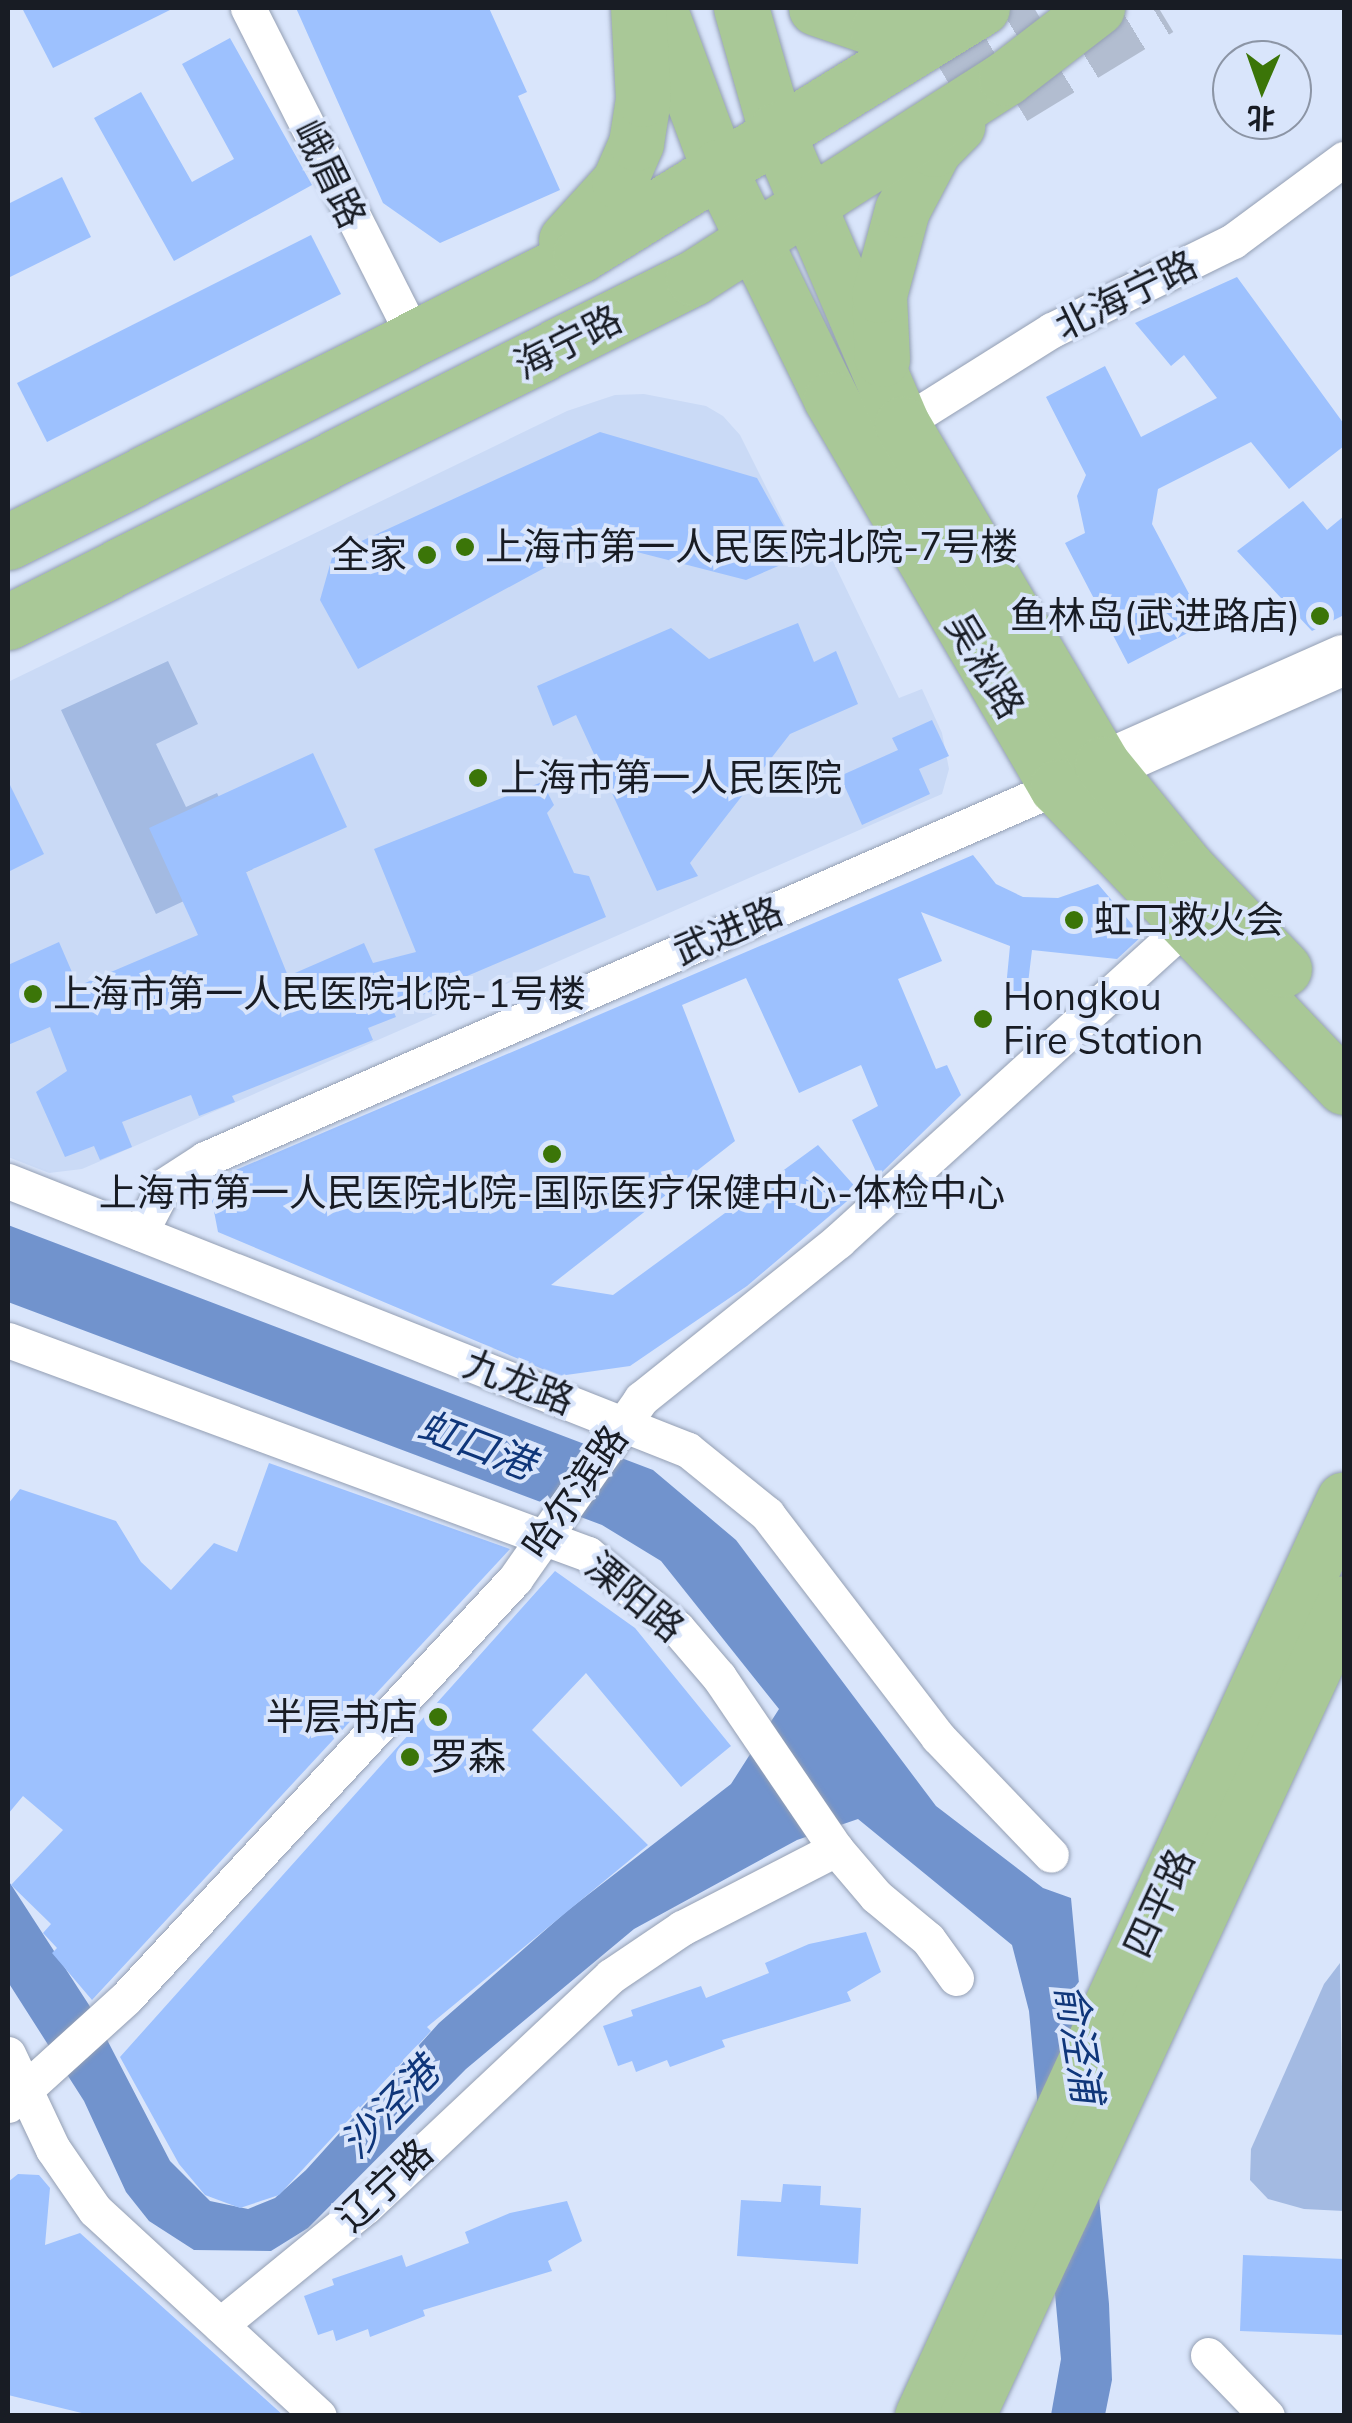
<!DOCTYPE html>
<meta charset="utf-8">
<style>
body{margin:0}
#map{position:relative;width:1352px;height:2423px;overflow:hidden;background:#d9e5fb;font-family:Mulish,"Noto Sans SC",sans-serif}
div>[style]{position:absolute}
.built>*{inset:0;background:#cadaf6}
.green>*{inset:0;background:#a3bae2}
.water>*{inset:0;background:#7193cd}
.building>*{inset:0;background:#9dc1fe}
.highway-tunnel>*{height:55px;margin-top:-27.5px;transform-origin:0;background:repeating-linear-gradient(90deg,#b2bdd0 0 55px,transparent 0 83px)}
.roads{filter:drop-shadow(0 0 2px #949fb3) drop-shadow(0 0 2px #949fb3)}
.street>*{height:35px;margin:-17.5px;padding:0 17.5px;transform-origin:17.5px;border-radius:17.5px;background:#fff}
.secondary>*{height:50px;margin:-25px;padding:0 25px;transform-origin:25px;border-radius:25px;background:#fff}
.primary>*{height:55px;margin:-27.5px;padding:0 27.5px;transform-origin:27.5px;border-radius:27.5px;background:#a9c897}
.dots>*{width:28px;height:28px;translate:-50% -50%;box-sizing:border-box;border:5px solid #d9e5fb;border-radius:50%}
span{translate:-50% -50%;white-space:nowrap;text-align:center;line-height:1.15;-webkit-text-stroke:8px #d9e5fb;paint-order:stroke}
.street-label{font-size:38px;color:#181c24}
.poi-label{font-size:38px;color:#181c24}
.left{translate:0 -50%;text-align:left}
.right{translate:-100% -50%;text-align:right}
.water-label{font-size:40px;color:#0f367a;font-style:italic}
.frame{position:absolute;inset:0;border:10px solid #181c24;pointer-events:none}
.north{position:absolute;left:1212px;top:40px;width:100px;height:100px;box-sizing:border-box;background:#d9e5fb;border:2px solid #8c95a5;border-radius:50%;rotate:182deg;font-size:28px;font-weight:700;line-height:40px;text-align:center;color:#181c24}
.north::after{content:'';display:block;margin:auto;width:35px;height:45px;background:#3b7508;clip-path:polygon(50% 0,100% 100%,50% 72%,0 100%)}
</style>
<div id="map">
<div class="built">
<div style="clip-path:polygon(644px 394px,706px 406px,723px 416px,740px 435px,804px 563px,828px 551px,899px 698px,922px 689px,942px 733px,949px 769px,942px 794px,82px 1169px,49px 1173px,8px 1157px,8px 682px,567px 411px,615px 395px)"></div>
</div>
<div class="green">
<div style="clip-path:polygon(168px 661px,198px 724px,156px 744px,186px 807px,217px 793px,253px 869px,156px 914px,61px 710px)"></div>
<div style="clip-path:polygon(1340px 1963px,1344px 2211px,1304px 2209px,1268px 2199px,1250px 2180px,1251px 2149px,1324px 1984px)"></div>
</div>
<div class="water">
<div style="clip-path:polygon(8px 1225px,653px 1470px,736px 1540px,936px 1806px,1043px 1888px,1071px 1898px,1109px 2304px,1112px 2380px,1105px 2415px,1051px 2415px,1061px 2359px,1029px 2011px,1012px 1945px,858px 1819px,797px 1840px,634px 1929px,466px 2069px,308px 2228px,271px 2251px,194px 2250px,149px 2221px,126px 2192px,84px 2101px,8px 1982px,8px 1880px,89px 2005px,170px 2161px,210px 2201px,248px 2209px,275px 2198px,306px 2170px,439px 2023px,567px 1911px,731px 1784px,779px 1709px,661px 1561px,602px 1525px,8px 1302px)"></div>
</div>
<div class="building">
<div style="clip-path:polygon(22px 8px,174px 8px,53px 68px)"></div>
<div style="clip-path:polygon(296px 8px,489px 8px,527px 92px,518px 96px,560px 190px,440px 243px,383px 203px)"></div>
<div style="clip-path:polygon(230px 38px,312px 185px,174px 261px,94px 118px,141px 92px,192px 182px,234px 159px,182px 64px)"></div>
<div style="clip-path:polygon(62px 177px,91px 237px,8px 278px,8px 204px)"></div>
<div style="clip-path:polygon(311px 235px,341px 294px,47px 442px,17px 383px)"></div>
<div style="clip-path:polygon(1237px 277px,1344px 424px,1344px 446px,1289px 489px,1251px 442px,1158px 489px,1152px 524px,1205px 624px,1128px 664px,1065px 543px,1085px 533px,1077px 496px,1086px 475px,1046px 397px,1105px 366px,1141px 437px,1217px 398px,1184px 355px,1171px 366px,1135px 323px)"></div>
<div style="clip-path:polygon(600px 432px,757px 478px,791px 539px,783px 564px,746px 580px,594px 541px,358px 669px,320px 600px,333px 554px)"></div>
<div style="clip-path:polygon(1303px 501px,1327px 530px,1344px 516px,1344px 615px,1312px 631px,1237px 551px)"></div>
<div style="clip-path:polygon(798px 623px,814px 662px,836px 651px,858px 704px,790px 734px,690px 863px,698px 876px,657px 891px,576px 715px,553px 726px,537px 686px,671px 628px,709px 659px)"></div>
<div style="clip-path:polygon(932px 720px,949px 756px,919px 769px,930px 794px,862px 825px,840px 776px,898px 750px,892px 738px)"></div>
<div style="clip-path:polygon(313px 753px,347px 827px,246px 872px,288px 976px,364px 943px,373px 963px,416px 952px,374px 849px,542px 782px,554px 805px,547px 813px,574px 873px,589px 876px,606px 917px,392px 1008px,396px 1017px,368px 1028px,373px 1040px,232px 1096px,235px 1102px,199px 1116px,191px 1095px,122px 1122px,132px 1147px,100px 1160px,94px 1146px,65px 1157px,36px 1092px,67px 1071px,50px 1027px,8px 1045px,8px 965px,59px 942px,78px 986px,198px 935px,149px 828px)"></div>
<div style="clip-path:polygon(8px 781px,44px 854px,8px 872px)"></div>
<div style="clip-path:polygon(973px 855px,996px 884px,1023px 897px,1058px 898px,1098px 884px,1142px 936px,1117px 959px,1032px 950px,1026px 1000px,1005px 998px,1010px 946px,921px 912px,942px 961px,898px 979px,936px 1069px,947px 1065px,961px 1095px,878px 1176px,852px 1120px,878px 1106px,861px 1065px,799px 1093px,746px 978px,682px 1005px,735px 1141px,551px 1285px,613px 1295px,818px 1145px,859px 1191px,747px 1286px,630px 1366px,559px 1376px,218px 1232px,212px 1201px,231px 1172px)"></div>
<div style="clip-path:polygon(269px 1463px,510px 1549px,92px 2000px,52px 1953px,57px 1948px,43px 1933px,51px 1924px,11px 1885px,63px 1830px,23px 1796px,8px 1814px,8px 1504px,20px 1489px,116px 1521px,141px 1562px,171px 1590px,214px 1543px,237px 1552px)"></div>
<div style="clip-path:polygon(555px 1571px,635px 1628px,731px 1746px,681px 1787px,586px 1673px,532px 1730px,648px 1845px,427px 2027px,431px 2031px,279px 2195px,240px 2208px,205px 2195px,179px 2164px,120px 2057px)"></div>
<div style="clip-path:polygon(866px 1932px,881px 1972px,847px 1992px,851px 2001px,722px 2040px,725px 2047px,670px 2067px,667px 2060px,636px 2072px,632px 2061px,618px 2066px,603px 2026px,633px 2016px,631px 2010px,701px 1986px,706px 1998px,769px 1973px,765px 1963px,809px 1944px)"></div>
<div style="clip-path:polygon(18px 2174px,39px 2175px,50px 2188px,45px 2245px,80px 2233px,284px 2416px,94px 2416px,8px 2395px,8px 2182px)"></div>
<div style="clip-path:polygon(783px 2184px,821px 2186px,820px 2205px,861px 2208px,858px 2264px,737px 2256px,741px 2200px,781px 2202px)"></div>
<div style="clip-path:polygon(567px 2201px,582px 2241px,548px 2261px,552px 2271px,423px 2310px,425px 2316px,370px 2337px,368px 2329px,336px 2341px,333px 2330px,318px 2335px,304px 2296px,334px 2285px,332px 2279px,402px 2255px,406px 2267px,469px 2243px,465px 2232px,510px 2213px)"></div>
<div style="clip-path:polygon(1243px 2255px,1344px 2259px,1344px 2335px,1240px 2331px)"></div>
</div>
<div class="highway-tunnel">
<div style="left:938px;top:65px;width:112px;rotate:-30.7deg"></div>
<div style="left:1013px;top:97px;width:171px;rotate:-31.4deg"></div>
</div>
<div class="roads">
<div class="street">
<div style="left:248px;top:8px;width:371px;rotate:63.2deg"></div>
<div style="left:902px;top:424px;width:177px;rotate:-32.1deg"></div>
<div style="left:1052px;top:330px;width:202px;rotate:-26.2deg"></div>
<div style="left:1233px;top:241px;width:138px;rotate:-36.5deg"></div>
<div style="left:8px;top:1181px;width:731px;rotate:21.58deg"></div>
<div style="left:688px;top:1450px;width:102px;rotate:39deg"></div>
<div style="left:767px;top:1514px;width:281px;rotate:52.5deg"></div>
<div style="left:938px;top:1737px;width:163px;rotate:46.2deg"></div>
<div style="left:140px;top:1233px;width:54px;rotate:-62.5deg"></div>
<div style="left:165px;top:1185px;width:48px;rotate:-33deg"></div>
<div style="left:205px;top:1159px;width:930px;rotate:-23.59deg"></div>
<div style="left:8px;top:1340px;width:618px;rotate:20.25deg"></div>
<div style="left:588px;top:1554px;width:116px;rotate:39.7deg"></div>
<div style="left:677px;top:1628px;width:65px;rotate:49.4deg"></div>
<div style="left:719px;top:1677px;width:208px;rotate:55.8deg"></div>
<div style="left:836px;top:1849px;width:62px;rotate:49.6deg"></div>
<div style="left:876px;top:1896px;width:67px;rotate:39.6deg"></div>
<div style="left:928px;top:1939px;width:48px;rotate:54.3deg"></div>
<div style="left:8px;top:2054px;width:105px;rotate:64.7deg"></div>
<div style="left:53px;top:2149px;width:74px;rotate:55.5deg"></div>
<div style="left:95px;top:2210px;width:304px;rotate:42.6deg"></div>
<div style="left:8px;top:2105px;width:159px;rotate:-42.2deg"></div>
<div style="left:126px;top:1998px;width:572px;rotate:-47.13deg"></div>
<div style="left:515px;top:1579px;width:220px;rotate:-55deg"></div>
<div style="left:641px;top:1399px;width:253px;rotate:-38.7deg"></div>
<div style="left:838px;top:1241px;width:470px;rotate:-42.2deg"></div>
<div style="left:220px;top:2325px;width:188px;rotate:-39.2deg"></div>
<div style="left:366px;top:2206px;width:336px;rotate:-43.2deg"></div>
<div style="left:611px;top:1976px;width:86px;rotate:-34.1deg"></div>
<div style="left:682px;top:1928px;width:173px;rotate:-27.2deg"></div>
<div style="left:1208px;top:2355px;width:85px;rotate:46deg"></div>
</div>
<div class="secondary">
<div style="left:1066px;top:783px;width:304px;rotate:-23.9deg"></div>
</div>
<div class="primary">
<div style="left:659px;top:8px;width:170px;rotate:69.6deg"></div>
<div style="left:718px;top:167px;width:258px;rotate:64deg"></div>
<div style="left:831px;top:399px;width:449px;rotate:59.8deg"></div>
<div style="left:1057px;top:787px;width:415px;rotate:46.3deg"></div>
<div style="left:741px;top:8px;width:127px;rotate:74deg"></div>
<div style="left:776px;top:130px;width:320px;rotate:66.8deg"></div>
<div style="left:902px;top:424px;width:394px;rotate:59.5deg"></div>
<div style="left:1102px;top:764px;width:134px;rotate:50.7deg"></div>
<div style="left:1187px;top:868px;width:140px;rotate:46.2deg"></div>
<div style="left:816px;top:8px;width:65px;rotate:18.7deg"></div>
<div style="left:878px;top:29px;width:70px;rotate:-3.3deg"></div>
<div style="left:566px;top:240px;width:79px;rotate:-47.6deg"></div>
<div style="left:619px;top:182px;width:43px;rotate:-66.4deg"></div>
<div style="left:636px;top:143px;width:45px;rotate:-81deg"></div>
<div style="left:643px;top:99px;width:91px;rotate:-93.1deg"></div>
<div style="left:882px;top:359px;width:64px;rotate:-92.7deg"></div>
<div style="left:879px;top:295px;width:88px;rotate:-74.9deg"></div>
<div style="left:902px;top:210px;width:69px;rotate:-62.3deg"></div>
<div style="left:934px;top:149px;width:33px;rotate:-45deg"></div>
<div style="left:8px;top:542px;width:640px;rotate:-26.65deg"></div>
<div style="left:580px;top:255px;width:472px;rotate:-31.6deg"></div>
<div style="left:8px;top:622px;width:767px;rotate:-26.67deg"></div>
<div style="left:693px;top:278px;width:371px;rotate:-32.6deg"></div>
<div style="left:1006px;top:78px;width:115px;rotate:-37.6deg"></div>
<div style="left:922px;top:2416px;width:1009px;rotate:-65.29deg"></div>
<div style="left:967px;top:2416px;width:896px;rotate:-65.12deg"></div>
</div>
</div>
<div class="dots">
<div style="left:465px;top:547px;background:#3b7508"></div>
<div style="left:427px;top:555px;background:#3b7508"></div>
<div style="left:1320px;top:616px;background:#3b7508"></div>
<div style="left:478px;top:778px;background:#3b7508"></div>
<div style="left:1074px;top:920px;background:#3b7508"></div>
<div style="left:33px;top:994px;background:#3b7508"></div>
<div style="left:983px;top:1019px;background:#3b7508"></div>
<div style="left:552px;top:1154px;background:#3b7508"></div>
<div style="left:438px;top:1717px;background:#3b7508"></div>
<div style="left:410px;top:1757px;background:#3b7508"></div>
</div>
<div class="street-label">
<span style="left:330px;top:174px;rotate:64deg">峨眉路</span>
<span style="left:1126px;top:295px;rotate:-26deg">北海宁路</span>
<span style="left:568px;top:342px;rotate:-27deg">海宁路</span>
<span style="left:985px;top:666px;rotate:59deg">吴淞路</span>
<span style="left:728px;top:931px;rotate:-23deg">武进路</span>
<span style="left:519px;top:1382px;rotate:21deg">九龙路</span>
<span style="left:575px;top:1492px;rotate:-55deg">哈尔滨路</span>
<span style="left:635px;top:1597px;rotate:40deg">溧阳路</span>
<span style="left:1159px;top:1903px;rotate:-65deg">四平路</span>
<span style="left:385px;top:2185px;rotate:-43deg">辽宁路</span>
</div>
<div class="poi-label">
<span class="left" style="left:485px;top:547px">上海市第一人民医院北院-7号楼</span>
<span class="right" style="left:407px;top:555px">全家</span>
<span class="right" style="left:1300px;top:616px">鱼林岛(武进路店)</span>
<span class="left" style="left:500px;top:778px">上海市第一人民医院</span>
<span class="left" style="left:1094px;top:920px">虹口救火会</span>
<span class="left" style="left:53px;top:994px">上海市第一人民医院北院-1号楼</span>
<span class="left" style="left:1003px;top:1019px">Hongkou<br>Fire Station</span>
<span style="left:552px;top:1193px">上海市第一人民医院北院-国际医疗保健中心-体检中心</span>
<span class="right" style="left:418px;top:1717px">半层书店</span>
<span class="left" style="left:430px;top:1757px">罗森</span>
</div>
<div class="water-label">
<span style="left:477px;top:1444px;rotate:21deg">虹口港</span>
<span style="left:1080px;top:2043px;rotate:81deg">俞泾浦</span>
<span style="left:389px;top:2107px;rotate:-46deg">沙泾港</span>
</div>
<div class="frame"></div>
<div class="north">北</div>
</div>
